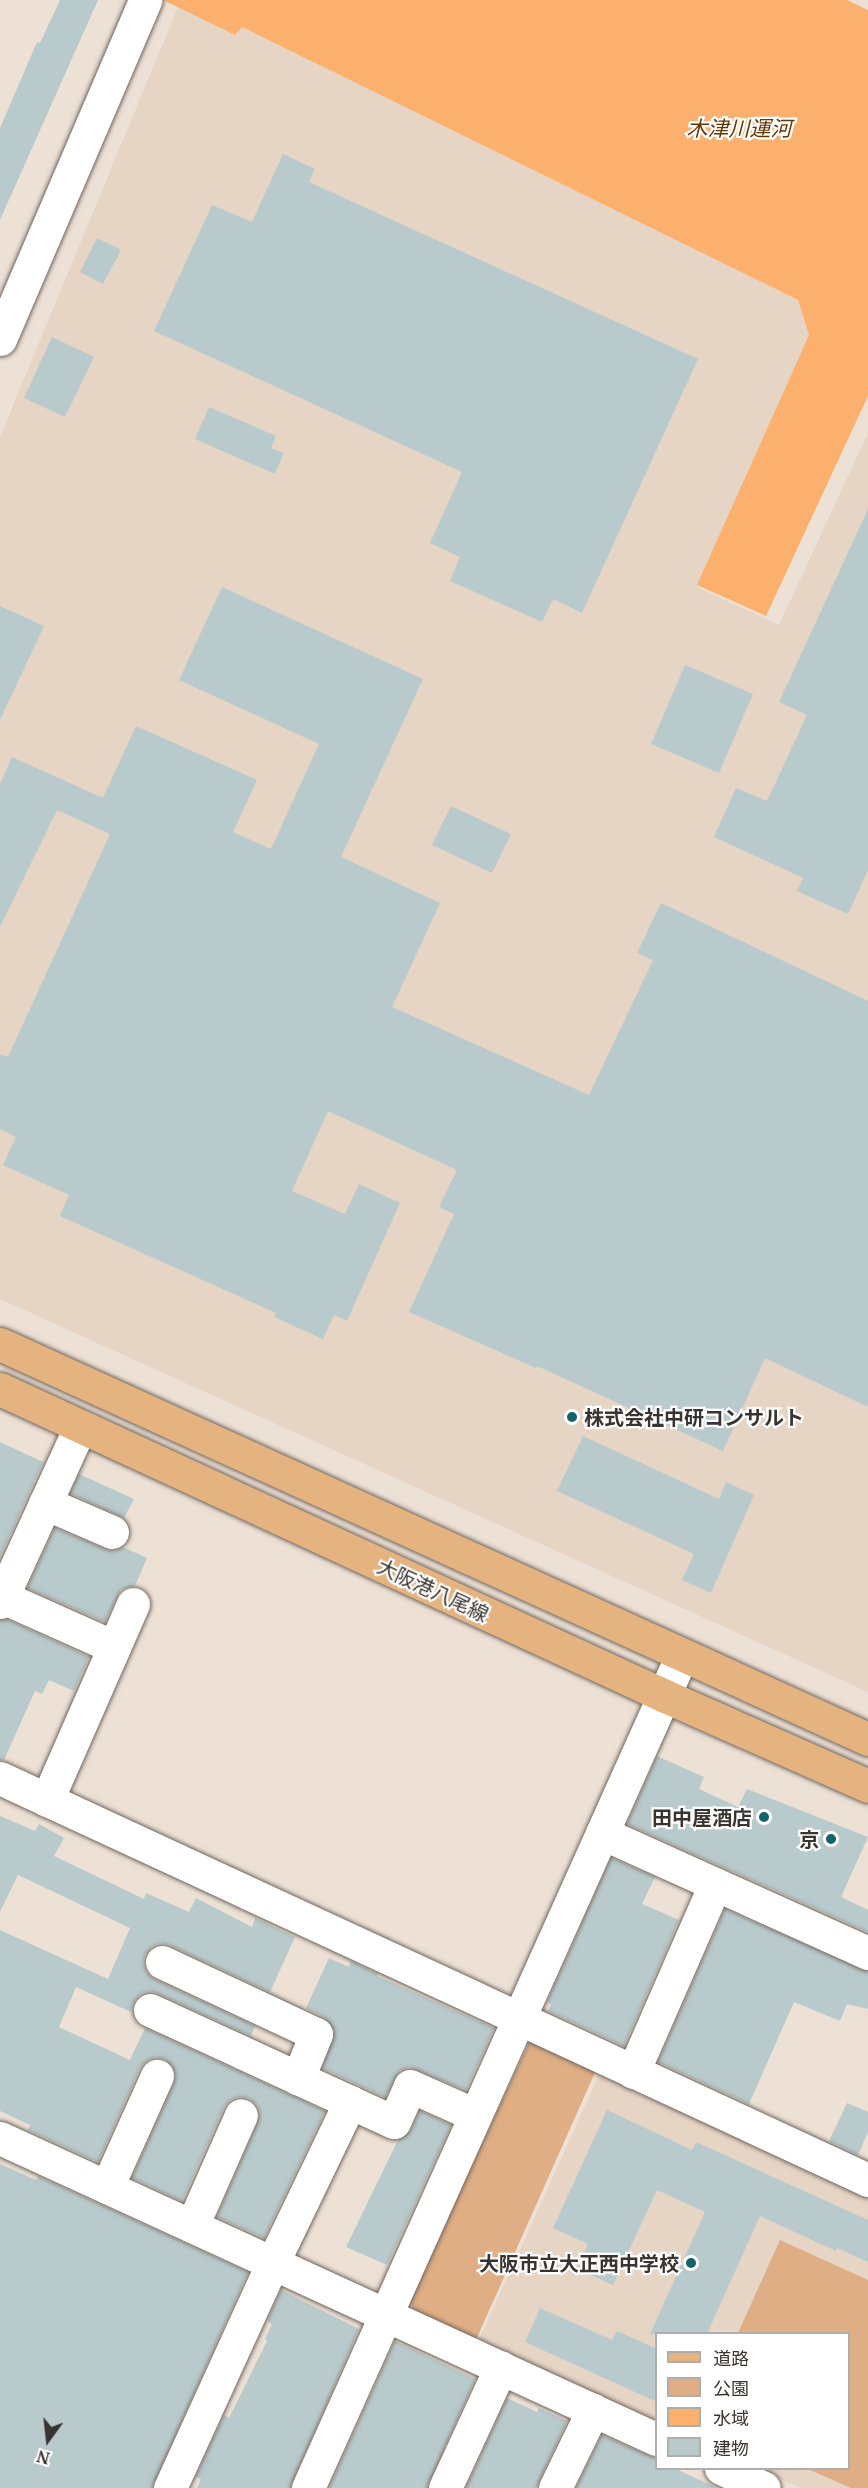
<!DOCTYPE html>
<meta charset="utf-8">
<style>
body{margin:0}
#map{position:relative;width:868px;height:2488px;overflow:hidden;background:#ede1d6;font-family:"Noto Serif","Noto Sans JP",serif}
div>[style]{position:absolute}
.built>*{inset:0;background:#e6d4c5}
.green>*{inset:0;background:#e0ae84}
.water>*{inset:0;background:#fbb16d}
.building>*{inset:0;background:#b9cacc}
.roads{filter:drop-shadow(0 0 2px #71665d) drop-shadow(0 0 2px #71665d)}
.minor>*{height:33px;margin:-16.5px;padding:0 16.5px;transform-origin:16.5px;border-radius:16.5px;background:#fff}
.major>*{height:33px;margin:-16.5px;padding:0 16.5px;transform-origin:16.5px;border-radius:16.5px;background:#e4b380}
.dots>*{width:16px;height:16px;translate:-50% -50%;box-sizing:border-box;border:3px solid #fff;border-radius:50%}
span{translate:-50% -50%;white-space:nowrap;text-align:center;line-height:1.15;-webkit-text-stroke:4.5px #fff;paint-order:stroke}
.poi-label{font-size:20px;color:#393430;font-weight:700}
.left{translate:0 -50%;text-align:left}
.right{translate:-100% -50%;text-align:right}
.street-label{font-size:20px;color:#393430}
.water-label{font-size:21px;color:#663700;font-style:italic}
.legend{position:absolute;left:655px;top:2332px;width:195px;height:138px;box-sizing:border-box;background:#fff;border:2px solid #b0aeac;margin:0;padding:8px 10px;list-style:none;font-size:18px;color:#393430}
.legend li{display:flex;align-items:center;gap:12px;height:30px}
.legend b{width:30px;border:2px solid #b0aeac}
.north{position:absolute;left:18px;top:2410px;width:60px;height:60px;-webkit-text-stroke:4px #fff;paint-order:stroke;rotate:195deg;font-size:16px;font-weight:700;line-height:24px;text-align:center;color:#393430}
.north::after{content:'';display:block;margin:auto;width:21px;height:27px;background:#393430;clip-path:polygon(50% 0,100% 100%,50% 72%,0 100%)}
</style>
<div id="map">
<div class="built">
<div style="clip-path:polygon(178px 7px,235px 35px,242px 27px,798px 300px,809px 335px,697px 587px,779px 625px,868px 433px,868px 1692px,0 1299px,0 437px)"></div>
<div style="clip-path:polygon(601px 2071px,868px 2192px,868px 2488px,801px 2488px,758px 2469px,848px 2468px,848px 2334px,656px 2334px,656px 2423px,478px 2342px)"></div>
</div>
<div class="green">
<div style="clip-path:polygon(539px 2040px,597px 2068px,476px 2340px,416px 2312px,409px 2301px,529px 2043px)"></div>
<div style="clip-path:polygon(780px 2240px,868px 2280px,868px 2488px,851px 2488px,808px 2469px,848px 2468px,848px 2334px,738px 2333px)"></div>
</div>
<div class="water">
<div style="clip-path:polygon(163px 0,847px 0,868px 10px,868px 396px,766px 616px,697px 585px,809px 335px,798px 300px,242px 27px,235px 35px)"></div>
</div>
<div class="building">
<div style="clip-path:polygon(60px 0,98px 0,0 220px,0 128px,37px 42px,40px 43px)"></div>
<div style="clip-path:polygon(283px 154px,315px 169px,309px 182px,698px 359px,582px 613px,553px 599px,542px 622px,450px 581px,460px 557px,430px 543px,462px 472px,154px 331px,212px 205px,252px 222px)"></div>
<div style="clip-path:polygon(97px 238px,121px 250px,103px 284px,80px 272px)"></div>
<div style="clip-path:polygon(52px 337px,94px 357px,65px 417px,24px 398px)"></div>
<div style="clip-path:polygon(209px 407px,276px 436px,271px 448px,284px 453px,275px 474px,195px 439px)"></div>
<div style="clip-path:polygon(868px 509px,868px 870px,848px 914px,797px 891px,803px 878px,714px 837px,736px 788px,767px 801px,807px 715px,779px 702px)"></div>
<div style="clip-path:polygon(222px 587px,423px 679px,341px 857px,440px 903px,392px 1007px,589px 1095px,653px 960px,637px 953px,661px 903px,868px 1001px,868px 1407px,765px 1358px,723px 1451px,537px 1366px,536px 1368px,409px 1312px,454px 1214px,439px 1207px,457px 1170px,328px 1111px,292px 1191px,345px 1214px,359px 1184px,400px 1203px,347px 1321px,334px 1315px,323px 1339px,274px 1317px,276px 1313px,60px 1216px,69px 1195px,3px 1165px,16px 1137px,0 1129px,0 1054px,8px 1057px,110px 834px,57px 810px,0 927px,0 784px,12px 757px,103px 798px,136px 726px,257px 780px,233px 832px,271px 849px,319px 744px,179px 680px)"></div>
<div style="clip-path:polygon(0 606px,44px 626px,0 720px)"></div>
<div style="clip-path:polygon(685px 665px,753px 694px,719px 773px,651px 744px)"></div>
<div style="clip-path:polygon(451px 806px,511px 834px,492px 873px,432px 845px)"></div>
<div style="clip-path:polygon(583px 1436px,719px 1499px,726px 1482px,754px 1495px,711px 1593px,682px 1580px,694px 1554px,557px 1491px)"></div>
<div style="clip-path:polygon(0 1442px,43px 1462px,0 1557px)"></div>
<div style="clip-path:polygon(79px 1474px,134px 1499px,124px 1518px,70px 1493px)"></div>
<div style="clip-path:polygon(55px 1528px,105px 1549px,114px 1551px,123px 1547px,147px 1558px,135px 1586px,121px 1589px,105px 1622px,27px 1588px)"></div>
<div style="clip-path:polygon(6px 1619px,89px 1657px,74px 1691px,49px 1680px,42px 1694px,35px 1691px,4px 1760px,0 1760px,0 1620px)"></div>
<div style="clip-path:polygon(657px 1756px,704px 1777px,699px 1789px,738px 1807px,747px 1789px,868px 1837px,841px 1897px,868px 1910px,868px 1932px,627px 1824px)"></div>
<div style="clip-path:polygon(0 1816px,35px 1831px,39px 1824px,64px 1838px,54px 1856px,144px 1899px,146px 1893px,189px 1912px,196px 1898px,252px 1927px,255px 1918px,295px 1937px,270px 1992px,169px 1945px,161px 1943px,152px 1946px,145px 1955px,143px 1963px,146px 1972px,154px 1979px,255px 2026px,251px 2036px,157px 1993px,148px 1991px,139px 1995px,133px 2003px,131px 2012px,76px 1987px,59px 2027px,130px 2060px,145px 2028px,325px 2111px,264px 2238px,217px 2217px,258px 2122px,260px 2112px,256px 2104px,249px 2098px,238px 2097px,230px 2100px,224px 2107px,182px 2201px,132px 2178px,174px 2083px,176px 2075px,172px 2066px,165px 2059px,155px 2057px,146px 2061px,140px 2068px,98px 2162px,28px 2130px,30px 2125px,0 2111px,0 1930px,108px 1979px,130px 1928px,18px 1875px,0 1912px)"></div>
<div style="clip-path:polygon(611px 1858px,655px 1877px,642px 1904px,679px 1920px,624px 2046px,548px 2011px,551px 2004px,547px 2002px)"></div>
<div style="clip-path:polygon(725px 1909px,868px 1971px,868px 2009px,847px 2004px,840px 2021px,794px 2002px,749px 2104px,658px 2062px)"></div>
<div style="clip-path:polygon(329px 1958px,349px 1967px,351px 1961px,378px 1974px,377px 1976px,494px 2028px,466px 2090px,409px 2067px,399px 2071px,385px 2097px,322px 2068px,334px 2031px,324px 2017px,306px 2008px)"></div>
<div style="clip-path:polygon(847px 2103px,868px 2112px,868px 2132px,858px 2155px,829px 2141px)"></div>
<div style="clip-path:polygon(607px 2110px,692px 2150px,696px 2142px,868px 2220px,868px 2262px,837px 2248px,836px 2251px,760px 2216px,707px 2334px,650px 2334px,705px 2212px,657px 2190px,613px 2285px,577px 2269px,588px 2244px,553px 2228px)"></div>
<div style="clip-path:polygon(420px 2111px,451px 2125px,387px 2265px,346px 2247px,398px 2140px,411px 2130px)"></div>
<div style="clip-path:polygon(0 2164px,36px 2180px,38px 2176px,248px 2272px,152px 2488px,0 2488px)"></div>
<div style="clip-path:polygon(281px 2290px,359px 2329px,290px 2488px,197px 2488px,201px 2479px,196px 2476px,224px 2415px,229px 2418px,267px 2341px,265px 2339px,272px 2324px,267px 2321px)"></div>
<div style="clip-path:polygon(540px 2308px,612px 2340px,617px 2331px,657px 2349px,657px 2402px,525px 2342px)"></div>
<div style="clip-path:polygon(395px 2341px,475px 2379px,427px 2488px,329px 2488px)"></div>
<div style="clip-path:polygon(507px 2398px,537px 2412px,539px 2408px,567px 2421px,536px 2488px,466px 2488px)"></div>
<div style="clip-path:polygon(602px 2435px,657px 2459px,657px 2469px,676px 2469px,717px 2488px,576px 2488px)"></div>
</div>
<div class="roads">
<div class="minor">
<div style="left:0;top:339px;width:369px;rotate:-66.8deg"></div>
<div style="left:45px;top:1503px;width:73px;rotate:23.4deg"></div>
<div style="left:0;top:1596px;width:125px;rotate:24.1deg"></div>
<div style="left:0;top:1602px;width:192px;rotate:-65.4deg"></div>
<div style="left:0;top:1778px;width:957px;rotate:24.85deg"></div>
<div style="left:47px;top:1800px;width:214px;rotate:-66.3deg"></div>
<div style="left:602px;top:1833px;width:292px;rotate:24.3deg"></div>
<div style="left:162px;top:1962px;width:170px;rotate:25.1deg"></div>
<div style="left:316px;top:2034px;width:48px;rotate:112.2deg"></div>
<div style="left:150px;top:2010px;width:268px;rotate:24.7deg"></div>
<div style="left:394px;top:2122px;width:39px;rotate:-66deg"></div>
<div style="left:410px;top:2086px;width:71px;rotate:24deg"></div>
<div style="left:633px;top:2072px;width:205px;rotate:-66.4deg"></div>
<div style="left:0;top:2138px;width:722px;rotate:24.65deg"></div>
<div style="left:107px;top:2187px;width:122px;rotate:-65.8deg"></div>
<div style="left:192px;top:2226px;width:121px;rotate:-66.2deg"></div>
<div style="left:721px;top:2468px;width:47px;rotate:24.9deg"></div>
<div style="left:170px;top:2488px;width:248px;rotate:-65.5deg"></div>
<div style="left:273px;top:2262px;width:178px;rotate:-64.3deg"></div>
<div style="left:308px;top:2488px;width:913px;rotate:-65.82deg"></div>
<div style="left:445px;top:2488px;width:133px;rotate:-65.2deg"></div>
<div style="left:555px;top:2488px;width:87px;rotate:-64deg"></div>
</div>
<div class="major">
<div style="left:0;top:1344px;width:954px;rotate:24.47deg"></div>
<div style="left:0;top:1389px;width:732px;rotate:24.78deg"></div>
<div style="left:665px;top:1696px;width:222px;rotate:23.9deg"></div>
</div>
</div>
<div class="dots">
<div style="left:572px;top:1417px;background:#14626a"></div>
<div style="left:764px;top:1817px;background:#14626a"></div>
<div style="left:831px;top:1839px;background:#14626a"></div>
<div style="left:691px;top:2263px;background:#14626a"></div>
</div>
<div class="poi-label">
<span class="left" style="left:584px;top:1417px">株式会社中研コンサルト</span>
<span class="right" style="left:752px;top:1817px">田中屋酒店</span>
<span class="right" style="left:819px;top:1839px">京</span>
<span class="right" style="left:679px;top:2263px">大阪市立大正西中学校</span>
</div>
<div class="street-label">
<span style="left:433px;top:1590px;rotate:25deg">大阪港八尾線</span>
</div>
<div class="water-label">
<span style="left:739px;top:128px">木津川運河</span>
</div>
<ul class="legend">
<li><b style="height:8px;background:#e4b380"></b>道路</li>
<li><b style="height:16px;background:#e0ae84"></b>公園</li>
<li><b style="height:16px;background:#fbb16d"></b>水域</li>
<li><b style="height:16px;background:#b9cacc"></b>建物</li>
</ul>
<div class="north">N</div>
</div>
